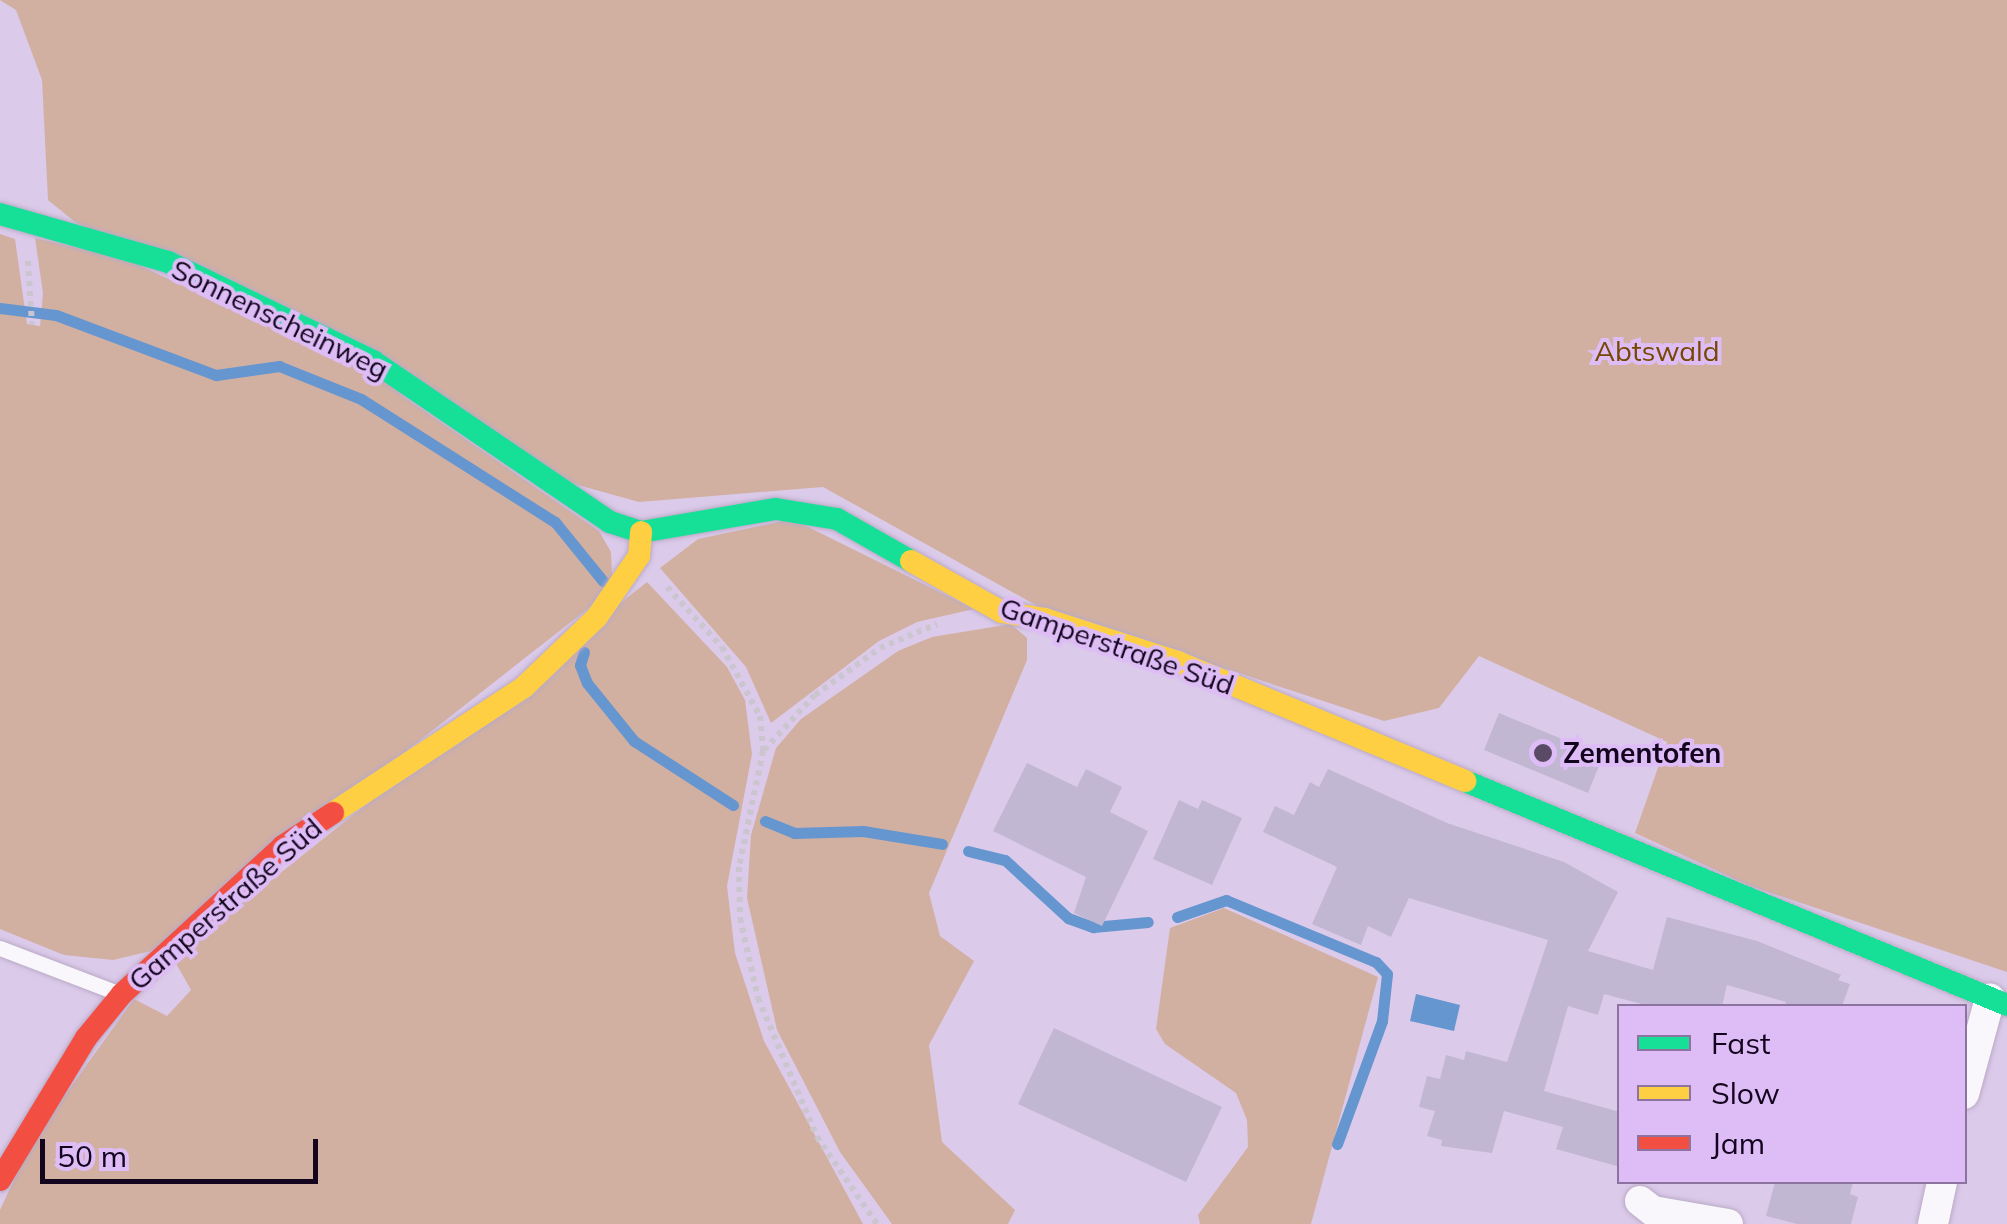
<!DOCTYPE html>
<meta charset="utf-8">
<style>
body{margin:0}
#map{position:relative;width:2007px;height:1224px;overflow:hidden;background:#dccaea;font-family:Mulish,sans-serif}
div>[style]{position:absolute}
.green>*{inset:0;background:#d2b0a1}
.water>*{inset:0;background:#6696d0}
.stream>*{height:11px;margin:-5.5px;padding:0 5.5px;transform-origin:5.5px;border-radius:5.5px;background:#6696d0}
.building>*{inset:0;background:#c1b7d3}
.path>*{height:6px;margin-top:-3px;transform-origin:0;background:repeating-linear-gradient(90deg,#cac5ce 0 5px,transparent 0 10px)}
.roads{filter:drop-shadow(0 0 2px #b9aac6) drop-shadow(0 0 2px #b9aac6)}
.lane>*{height:15px;margin:-7.5px;padding:0 7.5px;transform-origin:7.5px;border-radius:7.5px;background:#faf7fc}
.street>*{height:30px;margin:-15px;padding:0 15px;transform-origin:15px;border-radius:15px;background:#faf7fc}
.fast>*{height:22px;margin:-11px;padding:0 11px;transform-origin:11px;border-radius:11px;background:#16e098}
.slow>*{height:22px;margin:-11px;padding:0 11px;transform-origin:11px;border-radius:11px;background:#ffcf43}
.jam>*{height:22px;margin:-11px;padding:0 11px;transform-origin:11px;border-radius:11px;background:#f24e42}
.dots>*{width:28px;height:28px;translate:-50% -50%;box-sizing:border-box;border:5px solid #debdf7;border-radius:50%}
span{translate:-50% -50%;white-space:nowrap;text-align:center;line-height:1.15;-webkit-text-stroke:8px #debdf7;paint-order:stroke}
.street-label{font-size:28px;color:#14051e}
.park-label{font-size:28px;color:#744800}
.poi-label{font-size:28px;color:#14051e;font-weight:700}
.left{translate:0 -50%;text-align:left}
.legend{position:absolute;left:1617px;top:1004px;width:350px;height:180px;box-sizing:border-box;background:#debdf7;border:2px solid #8d73a0;margin:0;padding:12px 18px;list-style:none;font-size:30px;color:#14051e}
.legend li{display:flex;align-items:center;gap:20px;height:50px}
.legend b{width:50px;border:2px solid #8d73a0}
.scale{position:absolute;left:40px;top:1139px;width:278px;height:45px;box-sizing:border-box;border:5px solid #14051e;border-top:0;padding-left:12px;font-size:30px;line-height:35px;white-space:nowrap;color:#14051e;-webkit-text-stroke:8px #debdf7;paint-order:stroke}
</style>
<div id="map">
<div class="green">
<div style="clip-path:polygon(0 0,2007px 0,2007px 972px,1750px 886px,1635px 833px,1667px 742px,1479px 656px,1439px 708px,1384px 721px,1041px 608px,823px 487px,639px 502px,567px 482px,75px 222px,48px 200px,42px 80px,16px 10px)"></div>
<div style="clip-path:polygon(0 234px,15px 239px,27px 324px,40px 326px,43px 293px,35px 238px,126px 259px,372px 375px,599px 531px,611px 552px,612px 575px,599px 600px,151px 951px,113px 960px,64px 955px,0 929px)"></div>
<div style="clip-path:polygon(792px 519px,974px 609px,917px 622px,879px 641px,771px 723px,746px 667px,660px 568px,698px 539px)"></div>
<div style="clip-path:polygon(647px 582px,727px 667px,745px 700px,752px 754px,727px 886px,735px 953px,764px 1041px,863px 1224px,0 1224px,0 1210px,32px 1141px,134px 999px,167px 1016px,191px 990px,173px 958px)"></div>
<div style="clip-path:polygon(1011px 624px,1027px 638px,1027px 660px,929px 893px,940px 936px,974px 961px,929px 1045px,942px 1142px,1015px 1210px,1008px 1224px,892px 1224px,840px 1152px,777px 1030px,747px 898px,751px 835px,776px 748px,801px 719px,898px 651px,932px 637px)"></div>
<div style="clip-path:polygon(1224px 908px,1378px 977px,1311px 1224px,1200px 1224px,1198px 1215px,1248px 1147px,1247px 1120px,1236px 1093px,1165px 1044px,1156px 1029px,1170px 928px)"></div>
</div>
<div class="water">
<div style="clip-path:polygon(1416px 994px,1460px 1005px,1454px 1031px,1410px 1021px)"></div>
</div>
<div class="stream">
<div style="left:0;top:308px;width:56px;rotate:7.1deg"></div>
<div style="left:56px;top:315px;width:171px;rotate:20.6deg"></div>
<div style="left:216px;top:375px;width:64px;rotate:-8.1deg"></div>
<div style="left:279px;top:366px;width:88px;rotate:21.9deg"></div>
<div style="left:361px;top:399px;width:230px;rotate:32.4deg"></div>
<div style="left:555px;top:522px;width:76px;rotate:50.9deg"></div>
<div style="left:584px;top:652px;width:14px;rotate:107deg"></div>
<div style="left:580px;top:665px;width:19px;rotate:69deg"></div>
<div style="left:587px;top:683px;width:75px;rotate:51deg"></div>
<div style="left:634px;top:741px;width:118px;rotate:32.9deg"></div>
<div style="left:765px;top:821px;width:31px;rotate:22deg"></div>
<div style="left:794px;top:833px;width:69px;rotate:-1.7deg"></div>
<div style="left:863px;top:831px;width:80px;rotate:9.3deg"></div>
<div style="left:968px;top:851px;width:38px;rotate:14deg"></div>
<div style="left:1005px;top:860px;width:86px;rotate:42.6deg"></div>
<div style="left:1068px;top:918px;width:27px;rotate:20deg"></div>
<div style="left:1093px;top:927px;width:55px;rotate:-5.2deg"></div>
<div style="left:1177px;top:917px;width:52px;rotate:-19.1deg"></div>
<div style="left:1226px;top:900px;width:162px;rotate:22.5deg"></div>
<div style="left:1376px;top:962px;width:16px;rotate:47deg"></div>
<div style="left:1387px;top:974px;width:47px;rotate:96.1deg"></div>
<div style="left:1382px;top:1021px;width:131px;rotate:110.1deg"></div>
</div>
<div class="building">
<div style="clip-path:polygon(1499px 713px,1603px 756px,1588px 793px,1484px 750px)"></div>
<div style="clip-path:polygon(1027px 763px,1077px 787px,1086px 769px,1122px 787px,1110px 812px,1148px 831px,1102px 926px,1074px 913px,1086px 877px,993px 831px)"></div>
<div style="clip-path:polygon(1328px 769px,1447px 823px,1564px 862px,1618px 892px,1588px 951px,1653px 970px,1667px 917px,1757px 941px,1841px 975px,1838px 980px,1850px 984px,1842px 1006px,1784px 1006px,1786px 1002px,1727px 985px,1722px 1006px,1649px 1006px,1604px 994px,1598px 1015px,1568px 1006px,1544px 1091px,1620px 1112px,1620px 1167px,1556px 1149px,1563px 1127px,1504px 1111px,1492px 1153px,1441px 1146px,1442px 1140px,1427px 1136px,1435px 1111px,1419px 1107px,1427px 1076px,1440px 1079px,1446px 1055px,1464px 1060px,1466px 1051px,1507px 1062px,1548px 940px,1409px 898px,1391px 937px,1368px 926px,1361px 945px,1312px 924px,1337px 867px,1263px 832px,1275px 806px,1294px 815px,1310px 782px,1319px 787px)"></div>
<div style="clip-path:polygon(1179px 800px,1198px 809px,1202px 800px,1242px 818px,1212px 885px,1153px 859px)"></div>
<div style="clip-path:polygon(1054px 1028px,1222px 1107px,1186px 1182px,1018px 1104px)"></div>
<div style="clip-path:polygon(1775px 1182px,1853px 1182px,1850px 1194px,1858px 1197px,1851px 1224px,1797px 1224px,1766px 1216px)"></div>
</div>
<div class="path">
<div style="left:28px;top:261px;width:64px;rotate:86.4deg"></div>
<div style="left:667px;top:587px;width:81px;rotate:47.5deg"></div>
<div style="left:722px;top:647px;width:79px;rotate:61.2deg"></div>
<div style="left:760px;top:716px;width:35px;rotate:85deg"></div>
<div style="left:763px;top:751px;width:118px;rotate:101.7deg"></div>
<div style="left:739px;top:867px;width:51px;rotate:88.9deg"></div>
<div style="left:740px;top:918px;width:82px;rotate:77.3deg"></div>
<div style="left:758px;top:998px;width:151px;rotate:67deg"></div>
<div style="left:817px;top:1137px;width:106px;rotate:55.4deg"></div>
<div style="left:764px;top:750px;width:75px;rotate:-47.2deg"></div>
<div style="left:815px;top:695px;width:80px;rotate:-35.9deg"></div>
<div style="left:880px;top:648px;width:62px;rotate:-22.8deg"></div>
</div>
<div class="roads">
<div class="lane">
<div style="left:0;top:948px;width:126px;rotate:20.9deg"></div>
</div>
<div class="street">
<div style="left:1964px;top:1094px;width:99px;rotate:-74.8deg"></div>
<div style="left:1640px;top:1201px;width:16px;rotate:38deg"></div>
<div style="left:1653px;top:1211px;width:76px;rotate:9.8deg"></div>
<div style="left:1933px;top:1224px;width:43px;rotate:-77.9deg"></div>
</div>
<div class="fast">
<div style="left:0;top:214px;width:175px;rotate:15.9deg"></div>
<div style="left:168px;top:262px;width:228px;rotate:25.8deg"></div>
<div style="left:373px;top:361px;width:287px;rotate:34.2deg"></div>
<div style="left:610px;top:522px;width:33px;rotate:18deg"></div>
<div style="left:641px;top:532px;width:137px;rotate:-9.7deg"></div>
<div style="left:776px;top:509px;width:62px;rotate:9.3deg"></div>
<div style="left:837px;top:519px;width:85px;rotate:29.6deg"></div>
<div style="left:1465px;top:781px;width:586px;rotate:22.45deg"></div>
</div>
<div class="slow">
<div style="left:911px;top:561px;width:104px;rotate:29.3deg"></div>
<div style="left:1002px;top:612px;width:44px;rotate:9.2deg"></div>
<div style="left:1045px;top:619px;width:140px;rotate:17.9deg"></div>
<div style="left:1178px;top:662px;width:311px;rotate:22.5deg"></div>
<div style="left:333px;top:813px;width:229px;rotate:-33.4deg"></div>
<div style="left:524px;top:687px;width:101px;rotate:-43.8deg"></div>
<div style="left:597px;top:617px;width:74px;rotate:-55.5deg"></div>
<div style="left:639px;top:556px;width:24px;rotate:-85deg"></div>
</div>
<div class="jam">
<div style="left:0;top:1180px;width:166px;rotate:-58.8deg"></div>
<div style="left:86px;top:1038px;width:57px;rotate:-50.7deg"></div>
<div style="left:122px;top:994px;width:219px;rotate:-42.6deg"></div>
<div style="left:283px;top:846px;width:60px;rotate:-33.4deg"></div>
</div>
</div>
<div class="dots">
<div style="left:1543px;top:753px;background:#5a4a65"></div>
</div>
<div class="street-label">
<span style="left:280px;top:319px;rotate:26deg">Sonnenscheinweg</span>
<span style="left:1117px;top:646px;rotate:19deg">Gamperstraße Süd</span>
<span style="left:225px;top:904px;rotate:-41deg">Gamperstraße Süd</span>
</div>
<div class="park-label">
<span style="left:1657px;top:351px">Abtswald</span>
</div>
<div class="poi-label">
<span class="left" style="left:1563px;top:753px">Zementofen</span>
</div>
<ul class="legend">
<li><b style="height:12px;background:#16e098"></b>Fast</li>
<li><b style="height:12px;background:#ffcf43"></b>Slow</li>
<li><b style="height:12px;background:#f24e42"></b>Jam</li>
</ul>
<div class="scale">50 m</div>
</div>
